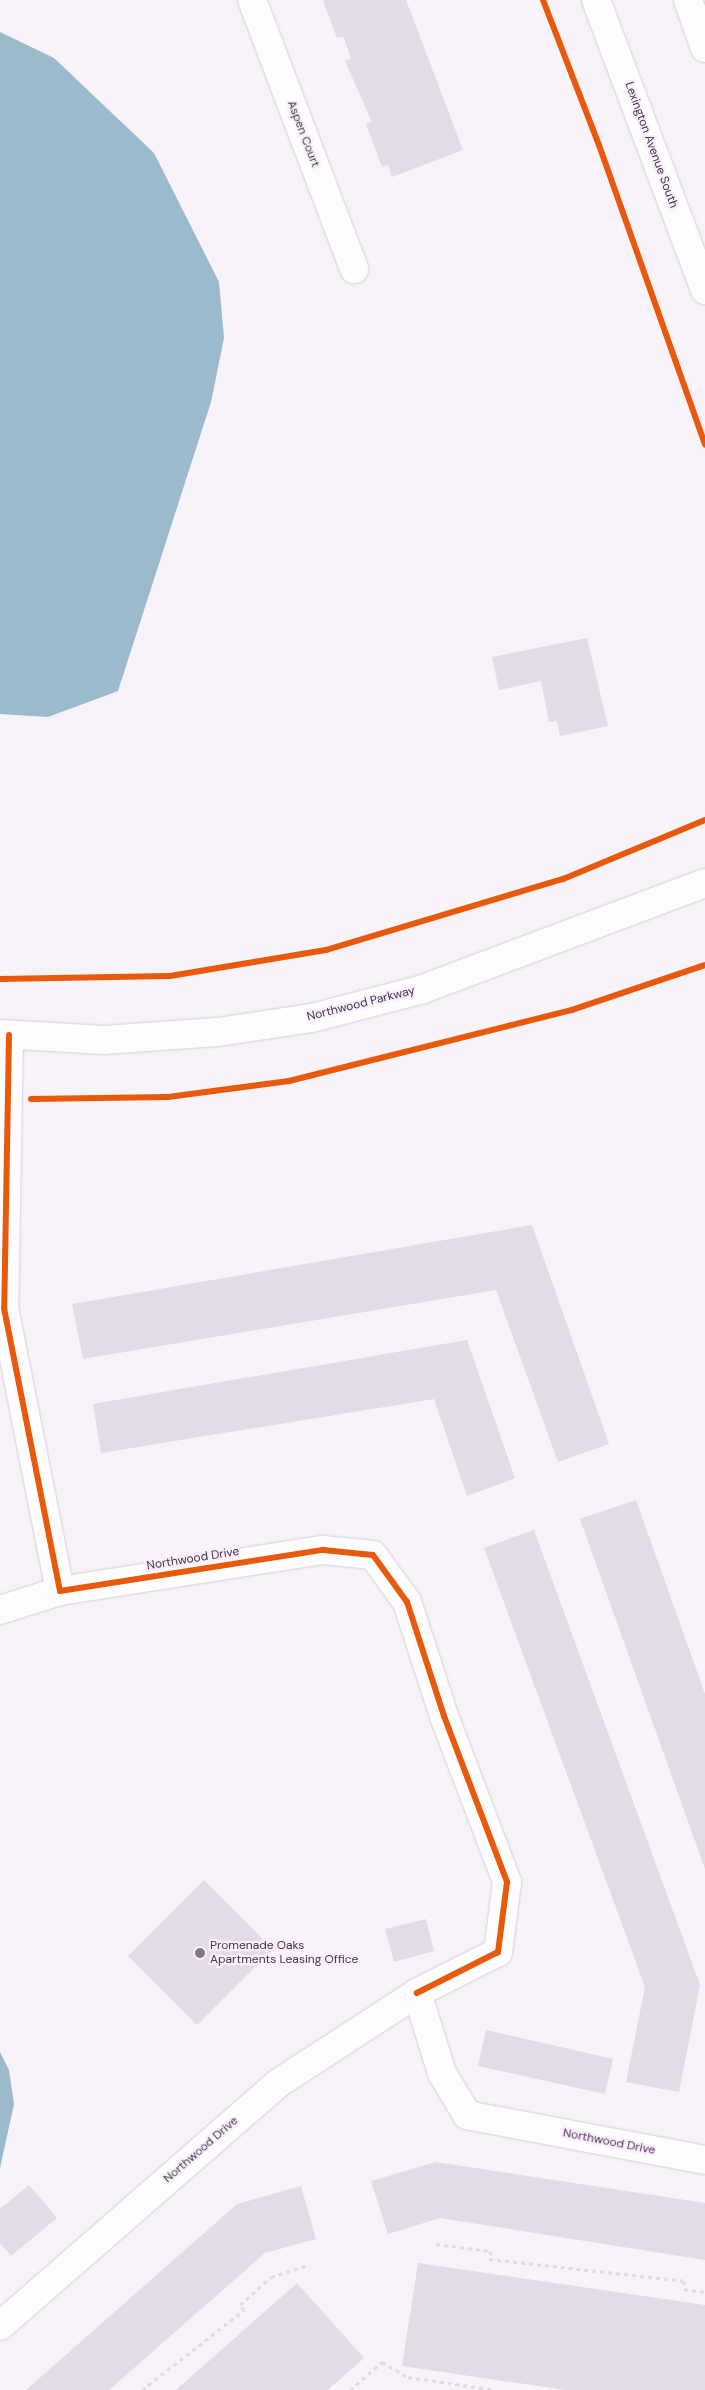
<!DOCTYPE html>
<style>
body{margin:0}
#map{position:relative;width:705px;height:2390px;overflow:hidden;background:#f8f2f9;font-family:"DM Sans",sans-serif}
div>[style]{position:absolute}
.water>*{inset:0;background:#9bbacb}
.building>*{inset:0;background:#e3dbe5}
.path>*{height:3px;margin-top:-1.5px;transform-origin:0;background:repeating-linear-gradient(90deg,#dedddf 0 4px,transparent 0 8px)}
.roads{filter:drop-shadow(0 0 1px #d7cfd9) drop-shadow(0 0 1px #d7cfd9)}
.minor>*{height:28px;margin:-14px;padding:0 14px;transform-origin:14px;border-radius:14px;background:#fefdfe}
.cycleway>*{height:6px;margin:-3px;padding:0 3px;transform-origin:3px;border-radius:3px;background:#e8590c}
.dots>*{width:14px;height:14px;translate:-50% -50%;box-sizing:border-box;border:2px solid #faeffc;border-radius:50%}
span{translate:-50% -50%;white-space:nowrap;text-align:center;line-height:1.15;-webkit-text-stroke:4.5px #faeffc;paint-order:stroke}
.street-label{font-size:12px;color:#403642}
.poi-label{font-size:12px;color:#403642}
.left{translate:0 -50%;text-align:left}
</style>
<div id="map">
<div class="water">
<div style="clip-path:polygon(0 32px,54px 58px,154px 153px,219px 282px,224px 338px,211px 402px,118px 691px,48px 717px,0 714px)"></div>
<div style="clip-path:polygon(0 2052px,9px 2070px,14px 2104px,0 2168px)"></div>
</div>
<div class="building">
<div style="clip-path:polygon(323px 0,406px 0,463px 150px,392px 177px,388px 165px,382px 167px,366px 124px,372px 122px,345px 61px,351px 58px,343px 36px,337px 38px)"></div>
<div style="clip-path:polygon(587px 638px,608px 726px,560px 736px,557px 721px,549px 722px,541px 681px,499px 690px,492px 657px)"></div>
<div style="clip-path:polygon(532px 1225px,609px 1444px,558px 1462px,496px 1290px,83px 1359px,72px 1304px)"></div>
<div style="clip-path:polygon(467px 1340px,515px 1478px,467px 1496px,434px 1399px,101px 1453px,93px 1404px)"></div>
<div style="clip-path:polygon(636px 1500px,705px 1694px,705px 1869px,580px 1519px)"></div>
<div style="clip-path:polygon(534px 1530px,700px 1985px,679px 2092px,626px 2082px,645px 1987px,484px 1548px)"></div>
<div style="clip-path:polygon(204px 1880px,273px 1949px,197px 2025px,128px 1956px)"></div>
<div style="clip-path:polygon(426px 1919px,434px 1951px,394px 1962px,385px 1929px)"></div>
<div style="clip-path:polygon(486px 2030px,613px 2059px,605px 2094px,478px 2066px)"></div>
<div style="clip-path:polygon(436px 2162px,705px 2203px,705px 2260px,440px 2218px,388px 2234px,371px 2181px)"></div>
<div style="clip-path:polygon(29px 2185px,57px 2218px,11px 2256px,0 2243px,0 2209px)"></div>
<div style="clip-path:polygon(301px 2186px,316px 2239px,265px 2253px,109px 2390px,26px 2390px,237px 2204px)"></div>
<div style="clip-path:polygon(418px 2263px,705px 2305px,705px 2390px,565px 2390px,402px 2366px)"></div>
<div style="clip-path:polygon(297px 2283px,364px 2358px,328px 2390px,176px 2390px)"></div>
</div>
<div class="path">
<div style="left:436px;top:2244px;width:55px;rotate:7.3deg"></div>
<div style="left:491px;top:2251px;width:8px;rotate:104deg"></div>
<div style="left:489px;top:2259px;width:196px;rotate:6.4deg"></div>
<div style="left:684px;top:2281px;width:8px;rotate:90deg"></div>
<div style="left:684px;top:2289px;width:21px;rotate:8deg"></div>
<div style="left:142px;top:2390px;width:130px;rotate:-38.1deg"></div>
<div style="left:244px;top:2310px;width:6px;rotate:-129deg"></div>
<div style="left:240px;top:2305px;width:42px;rotate:-42.1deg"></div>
<div style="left:271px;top:2277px;width:39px;rotate:-18deg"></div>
<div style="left:350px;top:2390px;width:43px;rotate:-41.2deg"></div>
<div style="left:382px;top:2362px;width:30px;rotate:30deg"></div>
<div style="left:408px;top:2377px;width:88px;rotate:8.5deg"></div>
</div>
<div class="roads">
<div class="minor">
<div style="left:252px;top:0;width:288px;rotate:69.2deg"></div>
<div style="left:596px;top:0;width:310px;rotate:69.4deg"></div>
<div style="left:688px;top:0;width:51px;rotate:70.5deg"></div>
<div style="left:0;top:1034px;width:104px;rotate:3.3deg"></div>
<div style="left:104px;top:1040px;width:114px;rotate:-4deg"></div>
<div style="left:218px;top:1032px;width:95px;rotate:-8.5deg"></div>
<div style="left:312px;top:1018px;width:115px;rotate:-14.6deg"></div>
<div style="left:423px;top:989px;width:301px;rotate:-20.6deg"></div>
<div style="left:9px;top:1035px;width:273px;rotate:91deg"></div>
<div style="left:4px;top:1308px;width:288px;rotate:78.8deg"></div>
<div style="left:60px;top:1591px;width:266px;rotate:-8.9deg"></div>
<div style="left:323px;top:1550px;width:50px;rotate:5.7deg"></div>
<div style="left:373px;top:1555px;width:58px;rotate:54.1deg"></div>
<div style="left:407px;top:1602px;width:120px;rotate:72deg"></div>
<div style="left:444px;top:1716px;width:178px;rotate:69.2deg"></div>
<div style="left:507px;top:1882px;width:71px;rotate:97.3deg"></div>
<div style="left:498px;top:1952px;width:91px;rotate:153.2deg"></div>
<div style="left:0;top:1610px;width:63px;rotate:-17.6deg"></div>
<div style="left:0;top:2326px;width:368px;rotate:-41.1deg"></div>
<div style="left:277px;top:2084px;width:167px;rotate:-33deg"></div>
<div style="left:417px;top:1993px;width:84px;rotate:72.6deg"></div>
<div style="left:442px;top:2073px;width:49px;rotate:59.2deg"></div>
<div style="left:467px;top:2115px;width:242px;rotate:10.7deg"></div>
</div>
</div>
<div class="cycleway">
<div style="left:543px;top:0;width:155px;rotate:68.9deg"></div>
<div style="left:599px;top:145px;width:318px;rotate:70.5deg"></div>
<div style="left:0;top:979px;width:170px;rotate:-1deg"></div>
<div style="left:170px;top:976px;width:158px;rotate:-9.5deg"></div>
<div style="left:326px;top:950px;width:247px;rotate:-16.7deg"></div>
<div style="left:563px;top:879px;width:154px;rotate:-22.6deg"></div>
<div style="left:9px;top:1035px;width:273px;rotate:91deg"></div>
<div style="left:4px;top:1308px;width:288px;rotate:78.8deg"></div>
<div style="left:60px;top:1591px;width:266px;rotate:-8.9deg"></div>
<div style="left:323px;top:1550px;width:50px;rotate:5.7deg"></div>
<div style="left:373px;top:1555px;width:58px;rotate:54.1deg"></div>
<div style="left:407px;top:1602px;width:120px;rotate:72deg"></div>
<div style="left:444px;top:1716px;width:178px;rotate:69.2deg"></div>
<div style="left:507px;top:1882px;width:71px;rotate:97.3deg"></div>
<div style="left:498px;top:1952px;width:91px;rotate:153.2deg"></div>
<div style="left:31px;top:1099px;width:137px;rotate:-0.8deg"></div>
<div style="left:168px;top:1097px;width:122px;rotate:-7.5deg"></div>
<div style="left:289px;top:1081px;width:292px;rotate:-14.1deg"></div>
<div style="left:572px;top:1010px;width:140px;rotate:-18.7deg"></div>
</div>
<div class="dots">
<div style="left:200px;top:1953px;background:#807882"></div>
</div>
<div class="street-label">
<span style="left:303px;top:134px;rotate:69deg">Aspen Court</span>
<span style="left:651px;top:145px;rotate:70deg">Lexington Avenue South</span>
<span style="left:361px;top:1004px;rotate:-14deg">Northwood Parkway</span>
<span style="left:193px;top:1559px;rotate:-9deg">Northwood Drive</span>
<span style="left:609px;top:2142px;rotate:11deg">Northwood Drive</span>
<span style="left:201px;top:2150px;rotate:-41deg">Northwood Drive</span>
</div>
<div class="poi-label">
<span class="left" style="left:210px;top:1953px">Promenade Oaks<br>Apartments Leasing Office</span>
</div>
</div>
